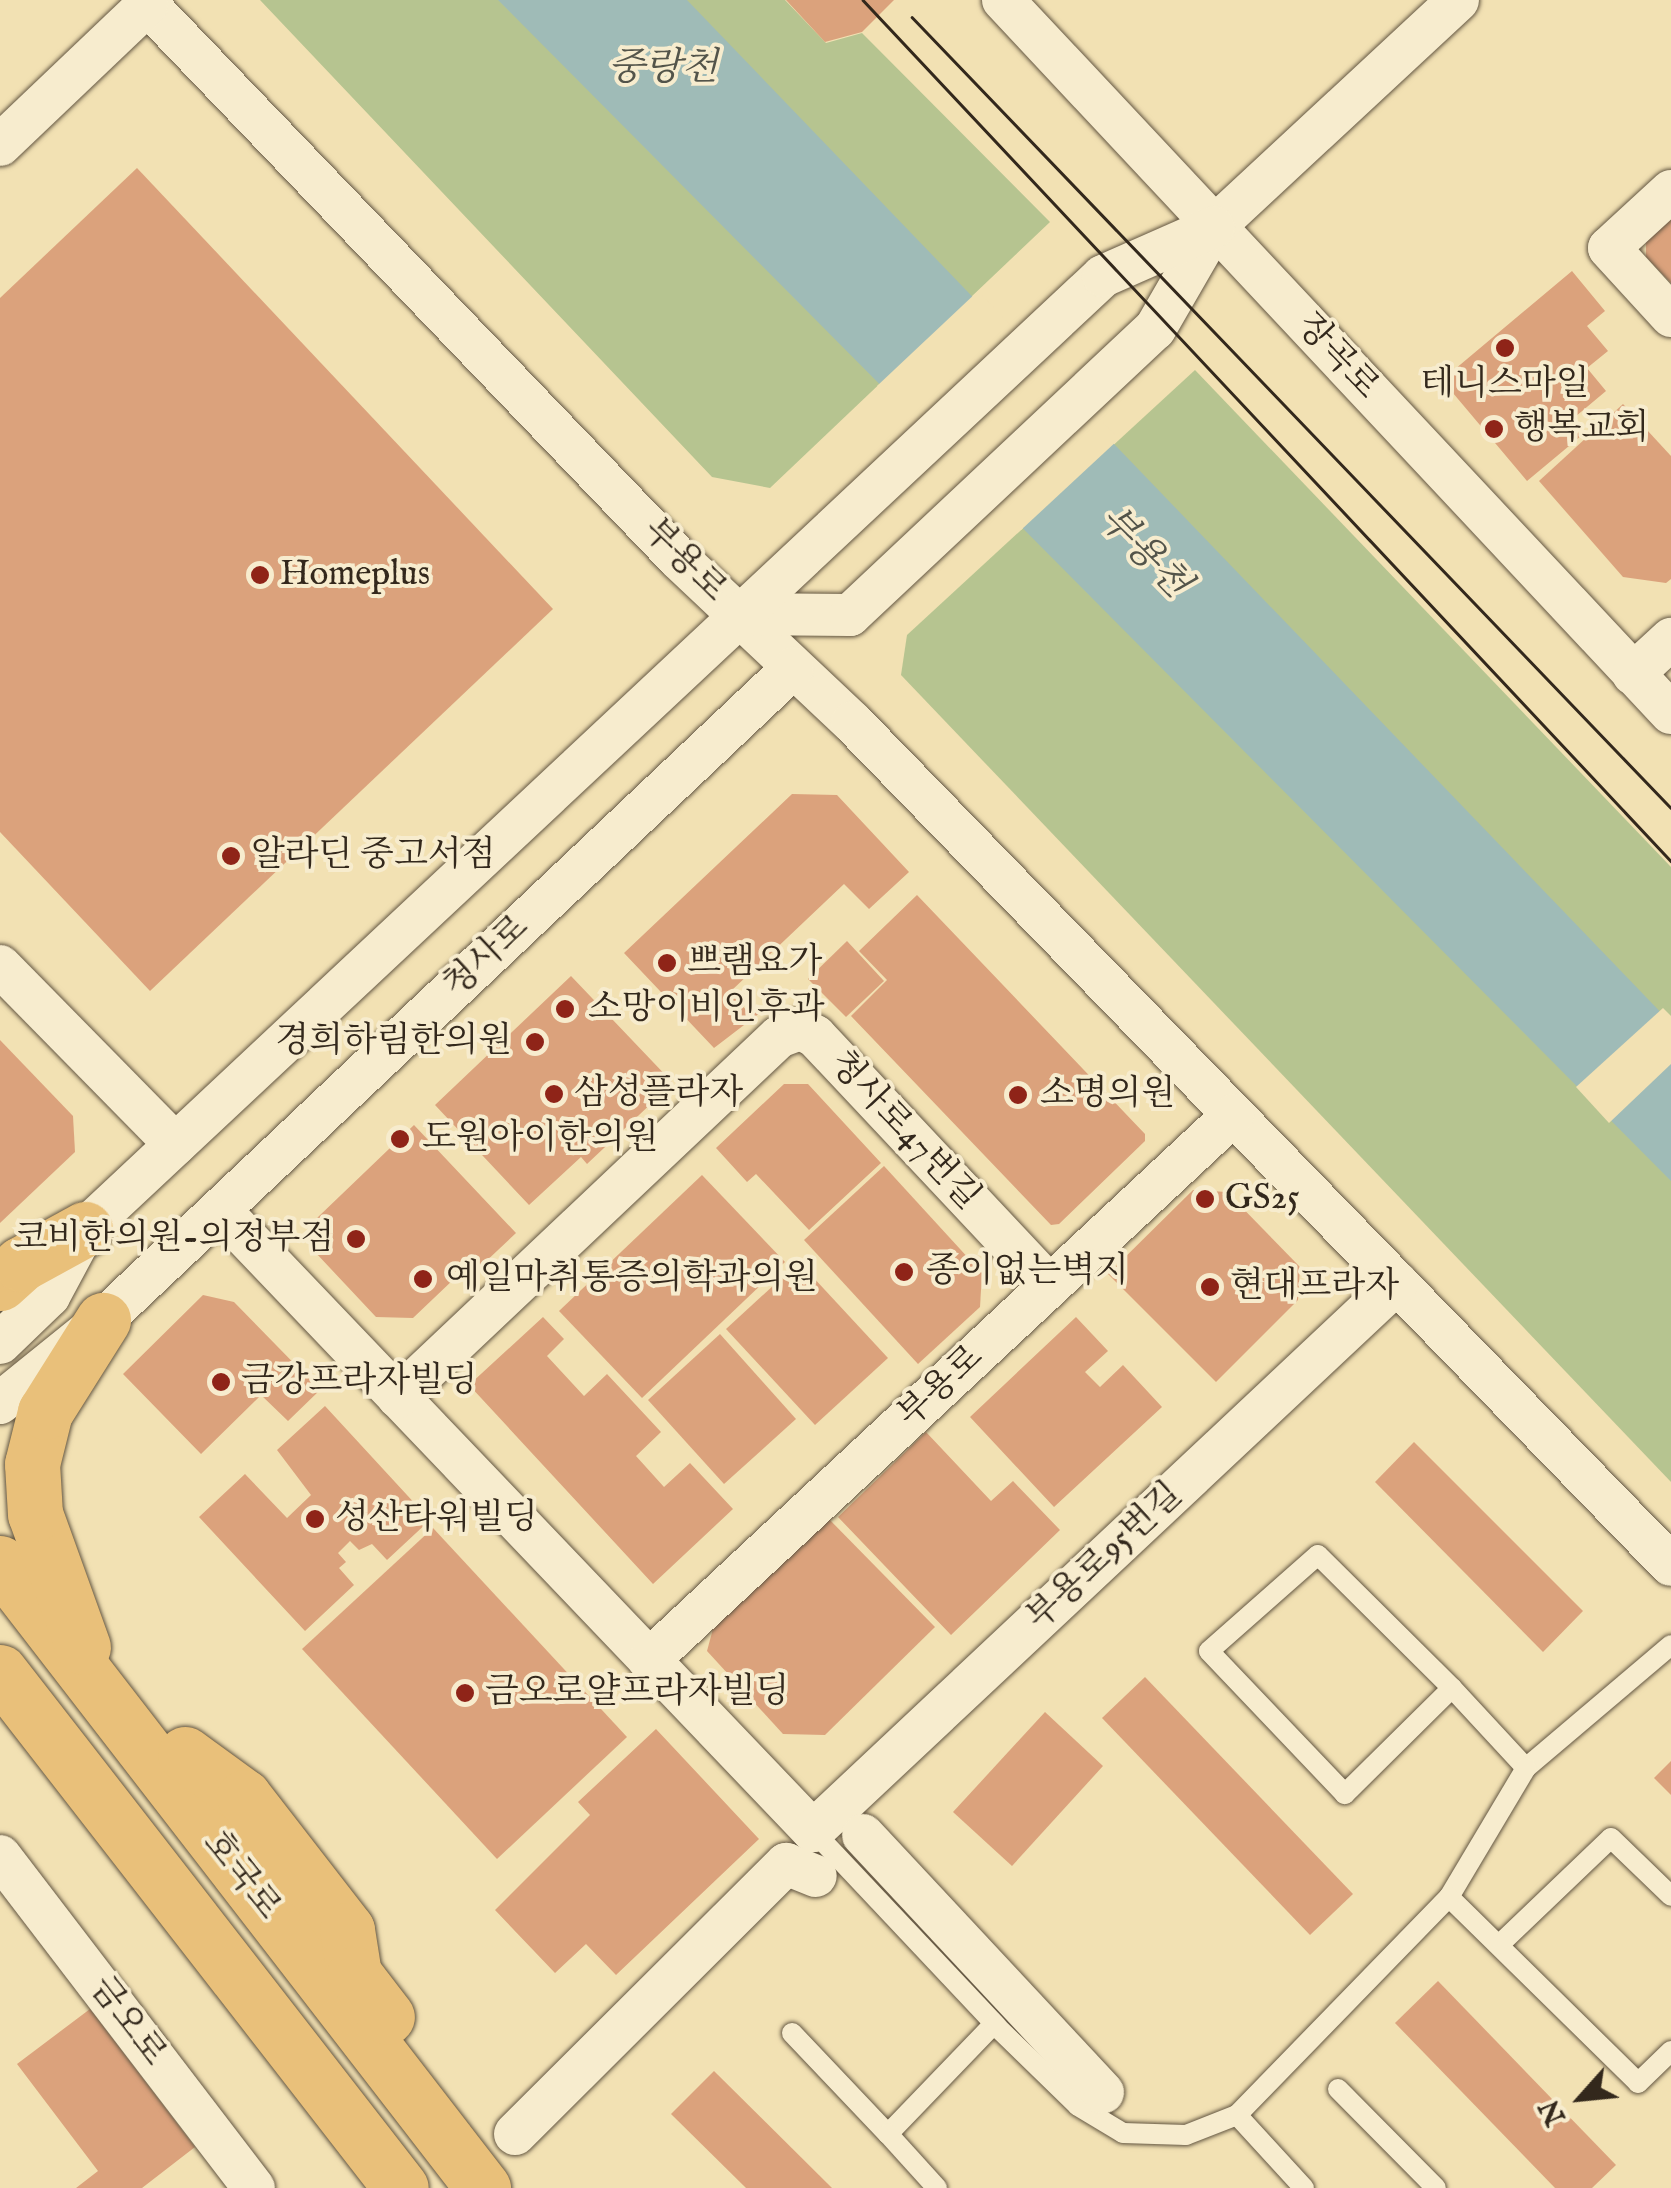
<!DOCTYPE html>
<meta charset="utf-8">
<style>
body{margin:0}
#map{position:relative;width:1671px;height:2188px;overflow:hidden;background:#f2e1b3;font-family:"IM FELL English","Noto Serif KR",serif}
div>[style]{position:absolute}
.green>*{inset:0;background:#b6c490}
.water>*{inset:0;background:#9fbbb7}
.pier>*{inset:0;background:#f2e1b3}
.building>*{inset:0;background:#dba27c}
.roads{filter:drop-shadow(0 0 2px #635642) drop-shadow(0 0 2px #635642)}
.lane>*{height:20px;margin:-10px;padding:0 10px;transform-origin:10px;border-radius:10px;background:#f7ecce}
.street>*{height:42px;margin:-21px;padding:0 21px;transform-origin:21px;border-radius:21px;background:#f7ecce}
.primary>*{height:55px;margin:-27.5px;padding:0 27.5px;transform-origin:27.5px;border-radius:27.5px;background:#e9c07a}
.tram>*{height:2.5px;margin:-1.25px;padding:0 1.25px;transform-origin:1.25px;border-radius:1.25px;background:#33281c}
.dots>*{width:28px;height:28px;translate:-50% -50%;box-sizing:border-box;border:5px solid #f7ecce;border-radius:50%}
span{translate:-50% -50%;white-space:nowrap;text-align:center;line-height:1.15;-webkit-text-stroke:8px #f7ecce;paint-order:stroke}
.street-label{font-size:35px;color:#33281c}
.poi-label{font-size:35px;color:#33281c}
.left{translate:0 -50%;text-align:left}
.right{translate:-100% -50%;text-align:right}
.water-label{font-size:38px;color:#53544a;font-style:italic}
.north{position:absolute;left:1531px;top:2048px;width:100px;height:100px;-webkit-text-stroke:8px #f7ecce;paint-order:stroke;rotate:243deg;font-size:28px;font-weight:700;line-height:40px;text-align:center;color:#33281c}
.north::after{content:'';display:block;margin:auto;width:35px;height:45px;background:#33281c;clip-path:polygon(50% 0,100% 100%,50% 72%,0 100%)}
</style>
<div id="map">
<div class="green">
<div style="clip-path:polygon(260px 0,785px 0,826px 43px,862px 33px,1050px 222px,770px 488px,712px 477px)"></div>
<div style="clip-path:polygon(1195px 370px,1671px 867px,1671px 1482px,901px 675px,907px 635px)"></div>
</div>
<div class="water">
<div style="clip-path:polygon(498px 0,687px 0,1671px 1023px,1671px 1181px)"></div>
</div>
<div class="pier">
<div style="clip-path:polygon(978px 291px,1119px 439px,1021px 530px,877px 386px)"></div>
<div style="clip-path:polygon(1663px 1008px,1671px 1016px,1671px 1064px,1609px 1123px,1576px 1087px)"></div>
</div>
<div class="building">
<div style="clip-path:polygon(786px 0,894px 0,862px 32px,825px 42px)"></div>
<div style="clip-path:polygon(137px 168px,553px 609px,150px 991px,0 832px,0 298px)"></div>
<div style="clip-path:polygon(1671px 211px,1671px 283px,1646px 257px,1646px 235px)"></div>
<div style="clip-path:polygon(1572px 271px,1605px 311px,1587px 326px,1608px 351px,1587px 368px,1606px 391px,1569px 422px,1581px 436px,1527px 481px,1442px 380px)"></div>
<div style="clip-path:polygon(1623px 404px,1671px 456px,1671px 579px,1666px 583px,1623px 577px,1539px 481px)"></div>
<div style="clip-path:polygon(792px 794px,837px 795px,909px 872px,869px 909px,844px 884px,730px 992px,747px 1011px,754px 1005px,761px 1012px,714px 1048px,624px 953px)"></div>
<div style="clip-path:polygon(917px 895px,1145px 1134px,1145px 1141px,1059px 1224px,1051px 1225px,851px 1016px,887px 980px,859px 951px)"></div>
<div style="clip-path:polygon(847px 941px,884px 981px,846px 1017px,808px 979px)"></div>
<div style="clip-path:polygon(571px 976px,673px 1083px,587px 1164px,581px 1157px,529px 1205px,435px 1105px)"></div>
<div style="clip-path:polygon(0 1040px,73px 1116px,75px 1152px,0 1223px)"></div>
<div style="clip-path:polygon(784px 1084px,808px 1084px,881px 1163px,809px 1230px,756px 1174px,747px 1182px,716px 1148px)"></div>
<div style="clip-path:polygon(414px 1125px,516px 1233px,481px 1266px,475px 1259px,413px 1318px,376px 1317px,315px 1252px,317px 1218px)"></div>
<div style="clip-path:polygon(884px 1166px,982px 1273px,980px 1307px,918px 1364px,804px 1240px)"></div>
<div style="clip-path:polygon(702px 1175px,785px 1262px,642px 1398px,559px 1311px)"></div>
<div style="clip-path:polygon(1193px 1190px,1227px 1192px,1300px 1267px,1298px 1300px,1216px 1382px,1108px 1274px)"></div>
<div style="clip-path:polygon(799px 1262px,888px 1358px,815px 1425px,726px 1329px)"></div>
<div style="clip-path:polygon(203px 1295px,234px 1302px,320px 1390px,288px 1421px,261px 1395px,201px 1454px,123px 1374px)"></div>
<div style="clip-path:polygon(543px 1317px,564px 1339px,547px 1356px,584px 1396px,607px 1374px,661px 1432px,636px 1456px,664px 1487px,690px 1463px,733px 1509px,653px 1584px,469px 1385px)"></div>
<div style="clip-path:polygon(1076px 1317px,1108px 1351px,1085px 1372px,1100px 1387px,1123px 1365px,1162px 1407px,1054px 1507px,970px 1417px)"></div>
<div style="clip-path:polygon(720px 1334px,796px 1419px,724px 1484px,648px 1400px)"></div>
<div style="clip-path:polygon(325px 1406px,430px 1520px,387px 1560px,372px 1544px,359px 1550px,350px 1541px,338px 1553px,346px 1562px,339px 1568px,354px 1585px,305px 1631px,199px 1517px,245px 1474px,287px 1518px,311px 1495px,277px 1450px)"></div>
<div style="clip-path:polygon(926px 1432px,991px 1501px,1013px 1481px,1060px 1530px,951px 1635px,838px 1517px)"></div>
<div style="clip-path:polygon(1414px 1442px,1583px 1611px,1543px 1652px,1375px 1482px)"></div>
<div style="clip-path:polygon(825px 1515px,935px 1627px,825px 1735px,783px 1734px,707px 1651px,714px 1625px)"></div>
<div style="clip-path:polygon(433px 1528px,627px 1737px,497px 1859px,302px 1649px)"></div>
<div style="clip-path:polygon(1145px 1677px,1353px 1894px,1310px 1935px,1102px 1718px)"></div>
<div style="clip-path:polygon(1045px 1712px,1103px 1766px,1012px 1866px,953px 1812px)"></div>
<div style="clip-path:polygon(656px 1729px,759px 1839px,616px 1975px,586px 1944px,555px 1973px,495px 1910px,590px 1815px,578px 1802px)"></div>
<div style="clip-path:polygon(1671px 1761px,1671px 1795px,1654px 1778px)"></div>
<div style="clip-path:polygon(1438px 1981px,1616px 2165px,1592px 2188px,1555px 2188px,1395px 2023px)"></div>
<div style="clip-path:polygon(90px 2009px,195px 2147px,142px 2188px,76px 2188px,98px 2171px,17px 2064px)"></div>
<div style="clip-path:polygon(714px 2071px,832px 2188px,746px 2188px,671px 2114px)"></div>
</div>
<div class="roads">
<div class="lane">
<div style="left:1452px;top:1688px;width:151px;rotate:135.3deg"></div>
<div style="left:1345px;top:1794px;width:197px;rotate:-133.6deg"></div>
<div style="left:1209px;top:1651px;width:145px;rotate:-41.4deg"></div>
<div style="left:1318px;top:1555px;width:189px;rotate:44.8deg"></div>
<div style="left:1452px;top:1688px;width:109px;rotate:47.2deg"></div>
<div style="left:1526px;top:1768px;width:190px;rotate:-40.3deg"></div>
<div style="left:1526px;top:1768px;width:150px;rotate:120.8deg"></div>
<div style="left:1449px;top:1897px;width:265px;rotate:44.5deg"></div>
<div style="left:1638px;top:2083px;width:46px;rotate:-44.1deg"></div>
<div style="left:813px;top:1831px;width:268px;rotate:46.7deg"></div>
<div style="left:1500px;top:1944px;width:153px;rotate:-43.7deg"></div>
<div style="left:1611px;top:1838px;width:83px;rotate:44deg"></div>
<div style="left:792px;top:2033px;width:139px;rotate:46.5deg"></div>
<div style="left:888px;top:2134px;width:153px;rotate:-46.1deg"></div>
<div style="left:994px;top:2024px;width:117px;rotate:44.3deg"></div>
<div style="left:1078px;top:2106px;width:52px;rotate:31deg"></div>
<div style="left:1123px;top:2133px;width:63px;rotate:1.8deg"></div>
<div style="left:1186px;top:2135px;width:55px;rotate:-21.4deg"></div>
<div style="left:1237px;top:2115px;width:304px;rotate:-45.8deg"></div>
<div style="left:1338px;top:2089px;width:139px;rotate:45.3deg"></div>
<div style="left:1237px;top:2115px;width:99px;rotate:47.5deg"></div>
<div style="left:888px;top:2134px;width:73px;rotate:47.8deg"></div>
</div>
<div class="street">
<div style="left:143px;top:0;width:774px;rotate:46.2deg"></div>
<div style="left:679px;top:559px;width:238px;rotate:43.3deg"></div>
<div style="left:852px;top:722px;width:1175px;rotate:45.83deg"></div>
<div style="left:1003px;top:0;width:977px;rotate:46.87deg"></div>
<div style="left:0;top:145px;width:203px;rotate:-43.6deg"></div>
<div style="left:1671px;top:191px;width:84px;rotate:137.4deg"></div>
<div style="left:1609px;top:248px;width:92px;rotate:47.6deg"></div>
<div style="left:737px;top:614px;width:113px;rotate:0.5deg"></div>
<div style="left:850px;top:615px;width:418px;rotate:-43.2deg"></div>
<div style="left:1155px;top:329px;width:118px;rotate:-60deg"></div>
<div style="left:1214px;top:227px;width:333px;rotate:-42.9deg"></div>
<div style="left:1633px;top:674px;width:52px;rotate:-42.6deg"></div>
<div style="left:0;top:966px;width:250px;rotate:45.5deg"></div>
<div style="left:220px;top:1210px;width:859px;rotate:46.32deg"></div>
<div style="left:813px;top:1831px;width:801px;rotate:-43.18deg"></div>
<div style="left:0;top:1343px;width:68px;rotate:-43.8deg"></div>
<div style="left:49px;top:1296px;width:76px;rotate:-61.8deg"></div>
<div style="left:85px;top:1229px;width:1394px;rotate:-43.11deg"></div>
<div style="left:1103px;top:276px;width:121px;rotate:-23.8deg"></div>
<div style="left:398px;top:1397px;width:524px;rotate:-43.38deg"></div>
<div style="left:779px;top:1037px;width:22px;rotate:-21deg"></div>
<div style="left:800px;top:1029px;width:17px;rotate:25deg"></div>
<div style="left:815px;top:1036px;width:343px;rotate:46.8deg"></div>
<div style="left:0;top:1403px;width:132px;rotate:-38.9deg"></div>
<div style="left:103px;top:1320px;width:949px;rotate:-43.38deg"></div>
<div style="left:649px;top:1660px;width:799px;rotate:-43.02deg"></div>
<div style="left:863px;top:1835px;width:352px;rotate:47deg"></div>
<div style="left:0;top:1856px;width:418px;rotate:52.6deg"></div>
<div style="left:515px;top:2134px;width:383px;rotate:-44.9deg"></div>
<div style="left:786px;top:1864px;width:32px;rotate:22deg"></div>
</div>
<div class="primary">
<div style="left:0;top:1283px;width:28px;rotate:-42deg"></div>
<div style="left:21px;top:1264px;width:73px;rotate:-28.7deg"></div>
<div style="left:0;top:1563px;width:790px;rotate:52.3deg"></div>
<div style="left:83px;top:1647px;width:141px;rotate:-109.8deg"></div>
<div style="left:35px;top:1514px;width:50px;rotate:-93.4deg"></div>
<div style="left:32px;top:1464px;width:54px;rotate:-76deg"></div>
<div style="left:45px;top:1412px;width:109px;rotate:-57.8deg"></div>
<div style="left:0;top:1672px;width:653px;rotate:52.15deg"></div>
<div style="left:185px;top:1754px;width:73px;rotate:36.1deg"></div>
<div style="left:244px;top:1797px;width:168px;rotate:52.2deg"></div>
<div style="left:347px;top:1930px;width:45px;rotate:81deg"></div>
<div style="left:354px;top:1974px;width:54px;rotate:52.5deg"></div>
</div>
</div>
<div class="tram">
<div style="left:863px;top:0;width:1181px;rotate:46.82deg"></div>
<div style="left:912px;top:17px;width:1096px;rotate:46.18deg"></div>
</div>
<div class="dots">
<div style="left:1505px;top:348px;background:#8f2418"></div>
<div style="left:1494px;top:429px;background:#8f2418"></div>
<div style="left:260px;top:575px;background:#8f2418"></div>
<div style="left:231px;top:856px;background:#8f2418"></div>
<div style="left:667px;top:963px;background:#8f2418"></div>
<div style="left:565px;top:1009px;background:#8f2418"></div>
<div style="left:535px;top:1042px;background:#8f2418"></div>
<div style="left:554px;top:1094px;background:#8f2418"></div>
<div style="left:1018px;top:1095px;background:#8f2418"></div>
<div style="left:400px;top:1139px;background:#8f2418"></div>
<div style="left:1205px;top:1199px;background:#8f2418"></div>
<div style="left:356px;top:1239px;background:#8f2418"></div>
<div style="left:904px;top:1272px;background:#8f2418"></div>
<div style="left:423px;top:1279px;background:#8f2418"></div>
<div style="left:1210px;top:1287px;background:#8f2418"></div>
<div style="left:221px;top:1382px;background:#8f2418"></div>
<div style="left:315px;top:1519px;background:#8f2418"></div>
<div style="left:465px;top:1693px;background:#8f2418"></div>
</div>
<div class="street-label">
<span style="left:1337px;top:357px;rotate:47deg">장곡로</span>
<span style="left:684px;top:561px;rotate:45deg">부용로</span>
<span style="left:487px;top:957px;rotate:-43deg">청사로</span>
<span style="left:904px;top:1131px;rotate:47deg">청사로47번길</span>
<span style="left:941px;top:1387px;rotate:-43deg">부용로</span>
<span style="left:1105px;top:1557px;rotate:-43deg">부용로95번길</span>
<span style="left:241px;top:1876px;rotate:52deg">호국로</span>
<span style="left:127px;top:2022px;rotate:53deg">금오로</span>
</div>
<div class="poi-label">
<span style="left:1505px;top:385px">테니스마일</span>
<span class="left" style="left:1514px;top:429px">행복교회</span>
<span class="left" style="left:280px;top:575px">Homeplus</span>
<span class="left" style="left:251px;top:856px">알라딘 중고서점</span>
<span class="left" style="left:687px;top:963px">쁘램요가</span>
<span class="left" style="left:588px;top:1009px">소망이비인후과</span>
<span class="right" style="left:512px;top:1042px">경희하림한의원</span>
<span class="left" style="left:574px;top:1094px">삼성플라자</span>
<span class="left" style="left:1040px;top:1095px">소명의원</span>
<span class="left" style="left:422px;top:1139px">도원아이한의원</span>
<span class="left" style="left:1225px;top:1199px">GS25</span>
<span class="right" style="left:334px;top:1239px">코비한의원-의정부점</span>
<span class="left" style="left:926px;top:1272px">종이없는벽지</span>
<span class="left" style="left:446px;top:1279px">예일마취통증의학과의원</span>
<span class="left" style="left:1230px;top:1287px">현대프라자</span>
<span class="left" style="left:241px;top:1382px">금강프라자빌딩</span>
<span class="left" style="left:335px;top:1519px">성산타워빌딩</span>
<span class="left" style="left:485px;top:1693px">금오로얄프라자빌딩</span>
</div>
<div class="water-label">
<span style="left:663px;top:70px">중랑천</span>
<span style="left:1143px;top:553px;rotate:46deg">부용천</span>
</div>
<div class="north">N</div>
</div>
